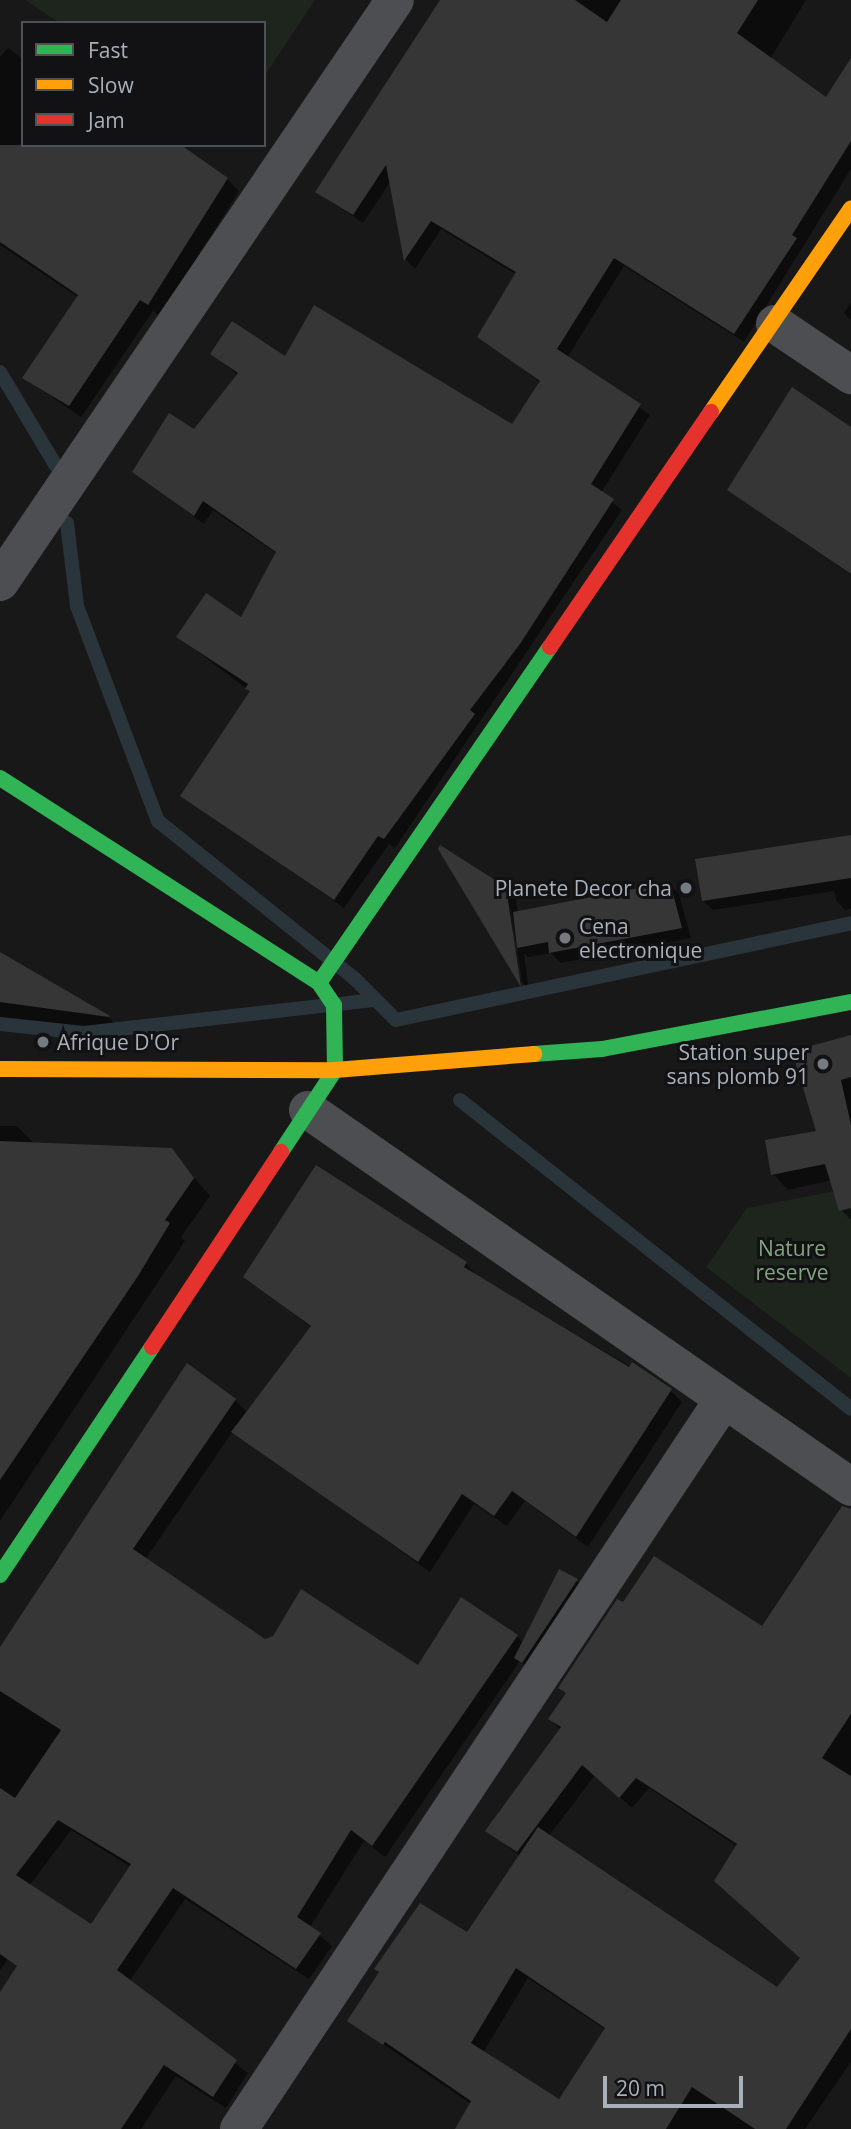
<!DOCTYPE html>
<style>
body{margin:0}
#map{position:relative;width:851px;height:2129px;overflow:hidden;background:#181818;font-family:"Open Sans",sans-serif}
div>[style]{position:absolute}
.green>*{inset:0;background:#1d251d}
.shadow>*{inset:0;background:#0007}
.stream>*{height:14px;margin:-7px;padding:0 7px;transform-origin:7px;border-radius:7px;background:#2a353b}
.building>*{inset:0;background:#363637}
.street>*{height:38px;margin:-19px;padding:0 19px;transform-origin:19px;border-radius:19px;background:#4c4e51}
.fast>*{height:16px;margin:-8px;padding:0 8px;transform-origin:8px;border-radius:8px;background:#30b455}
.slow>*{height:16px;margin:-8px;padding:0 8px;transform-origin:8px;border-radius:8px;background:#ff9f0a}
.jam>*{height:16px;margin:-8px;padding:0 8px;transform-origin:8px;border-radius:8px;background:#e5322d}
.dots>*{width:19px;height:19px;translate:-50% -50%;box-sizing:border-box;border:4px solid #121214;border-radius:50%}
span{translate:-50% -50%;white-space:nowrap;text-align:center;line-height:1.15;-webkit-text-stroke:6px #121214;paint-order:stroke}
.poi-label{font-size:21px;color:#a8b0b9}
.right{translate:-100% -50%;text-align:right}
.left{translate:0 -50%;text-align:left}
.park-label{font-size:21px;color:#82a57f}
.legend{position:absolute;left:21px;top:21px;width:245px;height:126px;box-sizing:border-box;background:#121214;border:2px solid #4e5156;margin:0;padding:9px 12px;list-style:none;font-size:21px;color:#a8b0b9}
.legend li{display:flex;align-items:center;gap:14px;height:35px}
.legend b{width:35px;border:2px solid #4e5156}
.scale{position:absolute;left:603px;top:2076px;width:140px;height:32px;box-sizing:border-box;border:4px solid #a8b0b9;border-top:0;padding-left:9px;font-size:21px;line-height:24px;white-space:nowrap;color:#a8b0b9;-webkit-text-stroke:5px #121214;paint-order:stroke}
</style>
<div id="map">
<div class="green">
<div style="clip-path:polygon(25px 0,315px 0,264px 77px,264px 23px,60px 23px)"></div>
<div style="clip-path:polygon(851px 1188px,851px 1378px,706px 1267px,747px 1208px)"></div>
</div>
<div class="shadow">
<div style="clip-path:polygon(446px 0,806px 0,770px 59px,827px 100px,851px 62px,851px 169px,744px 342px,624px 266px,567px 358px,650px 415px,601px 493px,622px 510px,395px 848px,389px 844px,344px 908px,183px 796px,251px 692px,178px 637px,242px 619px,277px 554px,213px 510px,204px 524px,134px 472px,195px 431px,238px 375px,212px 354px,285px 359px,513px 426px,541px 383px,479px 336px,517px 275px,441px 229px,415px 269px,406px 260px,391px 181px,363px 223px,317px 192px)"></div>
<div style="clip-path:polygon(8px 48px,23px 59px,23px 145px,227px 179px,239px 191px,160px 316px,153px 311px,81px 417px,25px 378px,79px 298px,0 245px,0 57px)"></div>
<div style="clip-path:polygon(851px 302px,851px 320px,844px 313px)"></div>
<div style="clip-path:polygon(851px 428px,851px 575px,729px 490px)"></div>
<div style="clip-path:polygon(851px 837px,851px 909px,845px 910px,836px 900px,834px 891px,713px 910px,703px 901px)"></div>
<div style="clip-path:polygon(evenodd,440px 849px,505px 888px,516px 899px,518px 913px,669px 884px,679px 894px,691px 938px,561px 963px,551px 953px,528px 957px,524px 953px,529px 993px,440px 849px,510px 904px,522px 982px,517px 977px,510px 904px)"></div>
<div style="clip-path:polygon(0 954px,109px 1018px,125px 1034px,0 1018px)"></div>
<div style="clip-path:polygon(851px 1037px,851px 1220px,841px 1210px,832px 1180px,788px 1190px,773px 1174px,818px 1133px)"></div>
<div style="clip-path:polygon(0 1126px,17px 1126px,35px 1144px,171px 1150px,210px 1196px,181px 1237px,185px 1241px,0 1521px)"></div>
<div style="clip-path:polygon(316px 1167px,466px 1264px,477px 1276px,670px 1390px,682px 1402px,588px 1547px,525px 1501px,507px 1526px,474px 1504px,430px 1572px,233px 1431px,145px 1560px,265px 1641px,418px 1668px,517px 1636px,523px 1643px,560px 1571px,583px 1586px,529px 1668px,520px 1661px,385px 1857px,364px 1841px,310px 1927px,332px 1946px,309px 1979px,185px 1899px,129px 1982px,248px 2073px,226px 2108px,176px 2076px,141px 2129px,0 2129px,0 2055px,131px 1867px,71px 1830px,29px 1886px,50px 1903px,0 1970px,0 1652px,58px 1557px,63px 1560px,235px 1400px,248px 1413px,312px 1328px,245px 1277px)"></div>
<div style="clip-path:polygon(evenodd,851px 1521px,851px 2062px,805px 2129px,457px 2129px,471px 2104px,349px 2021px,467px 1934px,520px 1856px,487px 1831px,561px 1730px,550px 1719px,762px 1628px,851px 1521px,595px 1775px,632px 1808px,649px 1788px,738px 1847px,801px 1958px,778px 1989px,549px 1836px,595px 1775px,851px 1521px,528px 1978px,606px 2030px,559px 2102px,483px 2053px,528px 1978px)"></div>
</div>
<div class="stream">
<div style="left:0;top:372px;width:109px;rotate:59.2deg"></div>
<div style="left:67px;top:523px;width:84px;rotate:83.1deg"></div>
<div style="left:77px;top:606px;width:230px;rotate:69.4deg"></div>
<div style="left:158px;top:821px;width:251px;rotate:38.7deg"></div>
<div style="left:354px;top:978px;width:59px;rotate:45deg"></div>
<div style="left:396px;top:1020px;width:465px;rotate:-12deg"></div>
<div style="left:0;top:1024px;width:84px;rotate:6.1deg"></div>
<div style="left:84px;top:1033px;width:293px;rotate:-6.5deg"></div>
<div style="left:460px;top:1100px;width:498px;rotate:38.3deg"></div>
</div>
<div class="building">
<div style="clip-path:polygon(440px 0,575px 0,607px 22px,621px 0,758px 0,737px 33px,826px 97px,851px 58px,851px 141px,792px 235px,797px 238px,734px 334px,614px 258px,557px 349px,641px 404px,591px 484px,614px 499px,520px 644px,470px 710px,475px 714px,384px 839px,378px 836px,334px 900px,180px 796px,250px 691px,245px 689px,248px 684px,176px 637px,206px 593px,241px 617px,276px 552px,203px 501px,194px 516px,132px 472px,169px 413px,194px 429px,238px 373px,210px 354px,232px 321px,285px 356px,314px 305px,512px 424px,540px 381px,477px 337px,516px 272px,431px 221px,404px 261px,386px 165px,353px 215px,315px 192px)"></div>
<div style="clip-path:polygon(0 145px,181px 145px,228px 178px,148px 305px,140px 300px,69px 406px,22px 378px,78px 295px,0 242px)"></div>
<div style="clip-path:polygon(792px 387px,851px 427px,851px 574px,727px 490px)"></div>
<div style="clip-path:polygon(851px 835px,851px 878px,702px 901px,695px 859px)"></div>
<div style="clip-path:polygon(440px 845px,506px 887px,521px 987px,438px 849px)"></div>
<div style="clip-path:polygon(670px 882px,682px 928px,549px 953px,548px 942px,517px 948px,513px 912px)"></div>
<div style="clip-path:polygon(0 952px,110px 1016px,109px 1017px,0 1002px)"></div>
<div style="clip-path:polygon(851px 1035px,851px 1077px,841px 1080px,851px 1125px,851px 1208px,839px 1211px,825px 1164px,771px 1175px,765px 1140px,816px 1131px,792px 1051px)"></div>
<div style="clip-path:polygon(0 1141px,172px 1148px,194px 1178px,165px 1220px,170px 1223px,138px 1276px,0 1480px)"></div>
<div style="clip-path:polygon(316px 1165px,467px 1262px,464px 1267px,629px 1367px,632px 1362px,672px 1389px,576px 1537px,512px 1491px,494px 1516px,462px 1494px,418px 1562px,231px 1432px,311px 1326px,243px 1277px)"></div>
<div style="clip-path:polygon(evenodd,187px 1363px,236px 1399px,133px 1549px,265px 1639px,273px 1636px,301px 1589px,418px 1665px,461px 1597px,518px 1635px,372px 1846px,351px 1830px,297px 1917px,321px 1933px,296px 1969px,173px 1888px,117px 1970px,237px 2060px,213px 2097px,164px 2065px,121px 2129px,0 2129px,0 1992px,17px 1966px,0 1954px,0 1788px,15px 1798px,61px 1730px,0 1691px,0 1647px,187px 1363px,58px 1820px,131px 1864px,91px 1924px,16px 1875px,58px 1820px)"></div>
<div style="clip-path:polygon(evenodd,842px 1506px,851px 1509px,851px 1714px,822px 1758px,851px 1776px,851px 2029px,786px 2129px,755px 2129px,692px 2087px,666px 2129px,455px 2129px,471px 2101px,385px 2042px,383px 2045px,347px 2021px,379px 1972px,374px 1969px,420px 1903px,467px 1932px,538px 1827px,777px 1987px,800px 1958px,714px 1881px,737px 1844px,636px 1778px,619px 1798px,582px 1765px,517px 1852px,485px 1831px,561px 1727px,548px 1719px,566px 1693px,558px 1688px,617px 1599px,623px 1602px,654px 1556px,762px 1626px,842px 1506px,516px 1968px,605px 2028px,559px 2099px,471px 2043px,516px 1968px)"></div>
<div style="clip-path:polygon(559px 1569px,578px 1579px,522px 1663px,514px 1658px)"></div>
</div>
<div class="street">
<div style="left:775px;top:324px;width:92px;rotate:33.9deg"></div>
<div style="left:0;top:582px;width:703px;rotate:-55.84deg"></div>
<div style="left:308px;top:1110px;width:661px;rotate:34.77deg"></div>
<div style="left:239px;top:2129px;width:876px;rotate:-56.4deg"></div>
</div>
<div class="fast">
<div style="left:0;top:778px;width:379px;rotate:32.7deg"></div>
<div style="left:319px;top:983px;width:27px;rotate:56deg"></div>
<div style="left:334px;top:1005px;width:65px;rotate:89.1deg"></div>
<div style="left:335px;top:1070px;width:98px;rotate:123.4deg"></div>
<div style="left:319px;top:983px;width:408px;rotate:-55.5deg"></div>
<div style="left:534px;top:1054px;width:68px;rotate:-4.2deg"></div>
<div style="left:602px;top:1049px;width:253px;rotate:-10.7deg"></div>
<div style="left:0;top:1575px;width:274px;rotate:-56.3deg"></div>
</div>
<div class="slow">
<div style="left:711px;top:412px;width:247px;rotate:-55.5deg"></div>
<div style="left:0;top:1069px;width:335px;rotate:0.2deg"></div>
<div style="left:335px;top:1070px;width:200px;rotate:-4.6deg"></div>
</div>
<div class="jam">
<div style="left:550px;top:647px;width:285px;rotate:-55.6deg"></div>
<div style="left:152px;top:1347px;width:234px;rotate:-56.5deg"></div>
</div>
<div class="dots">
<div style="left:686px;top:888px;background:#767b81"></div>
<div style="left:565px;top:938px;background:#767b81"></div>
<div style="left:43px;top:1042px;background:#767b81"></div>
<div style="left:823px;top:1064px;background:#767b81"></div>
</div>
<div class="poi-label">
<span class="right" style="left:672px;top:888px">Planete Decor cha</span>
<span class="left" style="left:579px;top:938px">Cena<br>electronique</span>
<span class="left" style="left:57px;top:1042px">Afrique D'Or</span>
<span class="right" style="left:809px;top:1064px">Station super<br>sans plomb 91</span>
</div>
<div class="park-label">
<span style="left:792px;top:1260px">Nature<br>reserve</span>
</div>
<ul class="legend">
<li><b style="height:9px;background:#30b455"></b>Fast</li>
<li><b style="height:9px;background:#ff9f0a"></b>Slow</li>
<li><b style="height:9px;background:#e5322d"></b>Jam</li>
</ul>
<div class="scale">20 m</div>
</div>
